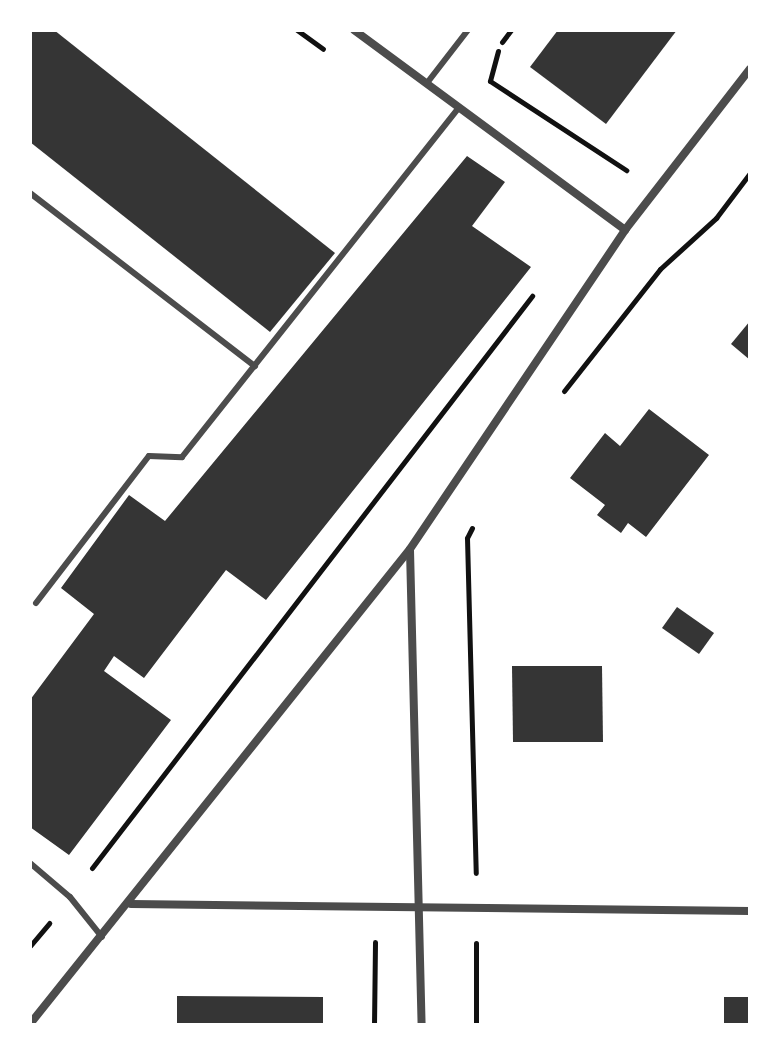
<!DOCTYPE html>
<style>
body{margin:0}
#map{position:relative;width:780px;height:1055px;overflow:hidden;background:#fff;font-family:Roboto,sans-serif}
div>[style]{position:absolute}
.building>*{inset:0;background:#353535}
.path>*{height:5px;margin:-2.5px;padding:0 2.5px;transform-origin:2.5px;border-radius:2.5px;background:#111}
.service>*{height:6px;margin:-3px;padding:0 3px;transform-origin:3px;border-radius:3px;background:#4c4c4c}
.minor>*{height:8px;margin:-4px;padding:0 4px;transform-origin:4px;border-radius:4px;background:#4c4c4c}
span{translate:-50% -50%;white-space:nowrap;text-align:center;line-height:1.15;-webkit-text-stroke:7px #fff;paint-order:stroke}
.frame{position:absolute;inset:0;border:32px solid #fff;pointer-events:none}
</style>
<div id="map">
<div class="building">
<div style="clip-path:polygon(30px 30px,54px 30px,335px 253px,270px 332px,30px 142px)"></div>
<div style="clip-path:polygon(558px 30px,677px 30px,606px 124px,530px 67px)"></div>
<div style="clip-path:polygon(467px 156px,505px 182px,472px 226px,531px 267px,266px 600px,226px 570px,144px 678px,114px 656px,104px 671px,171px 720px,69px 855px,30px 827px,30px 700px,94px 614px,61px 588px,129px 495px,165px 521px)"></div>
<div style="clip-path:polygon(750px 321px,750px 360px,731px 344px)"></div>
<div style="clip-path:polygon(649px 409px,709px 455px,646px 537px,628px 523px,621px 533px,597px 515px,605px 505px,570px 478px,605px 433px,620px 446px)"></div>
<div style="clip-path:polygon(677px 607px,714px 633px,699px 654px,662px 628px)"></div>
<div style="clip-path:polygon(512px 666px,602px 666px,603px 742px,513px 742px)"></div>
<div style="clip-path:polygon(177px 996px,323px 997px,323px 1025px,177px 1025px)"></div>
<div style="clip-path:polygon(724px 997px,750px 997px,750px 1025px,724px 1025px)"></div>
</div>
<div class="path">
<div style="left:297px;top:30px;width:32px;rotate:36deg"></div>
<div style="left:502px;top:42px;width:15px;rotate:-53deg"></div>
<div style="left:498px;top:51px;width:31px;rotate:105deg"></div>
<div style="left:490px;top:81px;width:163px;rotate:33.2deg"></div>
<div style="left:564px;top:391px;width:155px;rotate:-51.8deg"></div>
<div style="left:660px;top:269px;width:76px;rotate:-42.3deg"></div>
<div style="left:716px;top:218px;width:56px;rotate:-52.9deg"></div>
<div style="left:472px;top:528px;width:11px;rotate:117deg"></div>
<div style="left:467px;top:538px;width:335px;rotate:88.5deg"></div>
<div style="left:92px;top:868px;width:722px;rotate:-52.43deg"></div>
<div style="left:476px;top:943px;width:82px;rotate:90deg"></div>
<div style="left:30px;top:946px;width:30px;rotate:-50deg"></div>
<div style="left:374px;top:1025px;width:83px;rotate:-89.3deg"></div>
</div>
<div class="service">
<div style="left:427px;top:83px;width:67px;rotate:-52.3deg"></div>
<div style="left:30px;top:193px;width:284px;rotate:37.6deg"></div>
<div style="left:36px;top:603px;width:185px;rotate:-52.5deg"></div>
<div style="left:149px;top:456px;width:33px;rotate:2deg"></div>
<div style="left:182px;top:457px;width:446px;rotate:-51.6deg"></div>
<div style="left:30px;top:863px;width:52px;rotate:40.4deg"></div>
<div style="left:70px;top:897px;width:51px;rotate:51.3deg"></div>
</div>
<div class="minor">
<div style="left:354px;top:30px;width:337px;rotate:36.4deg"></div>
<div style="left:410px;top:550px;width:475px;rotate:88.6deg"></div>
<div style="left:131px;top:904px;width:619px;rotate:0.65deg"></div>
<div style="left:30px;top:1024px;width:608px;rotate:-51.34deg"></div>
<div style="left:410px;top:549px;width:385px;rotate:-56deg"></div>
<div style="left:625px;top:230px;width:204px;rotate:-52.2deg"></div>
</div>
<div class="frame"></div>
</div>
